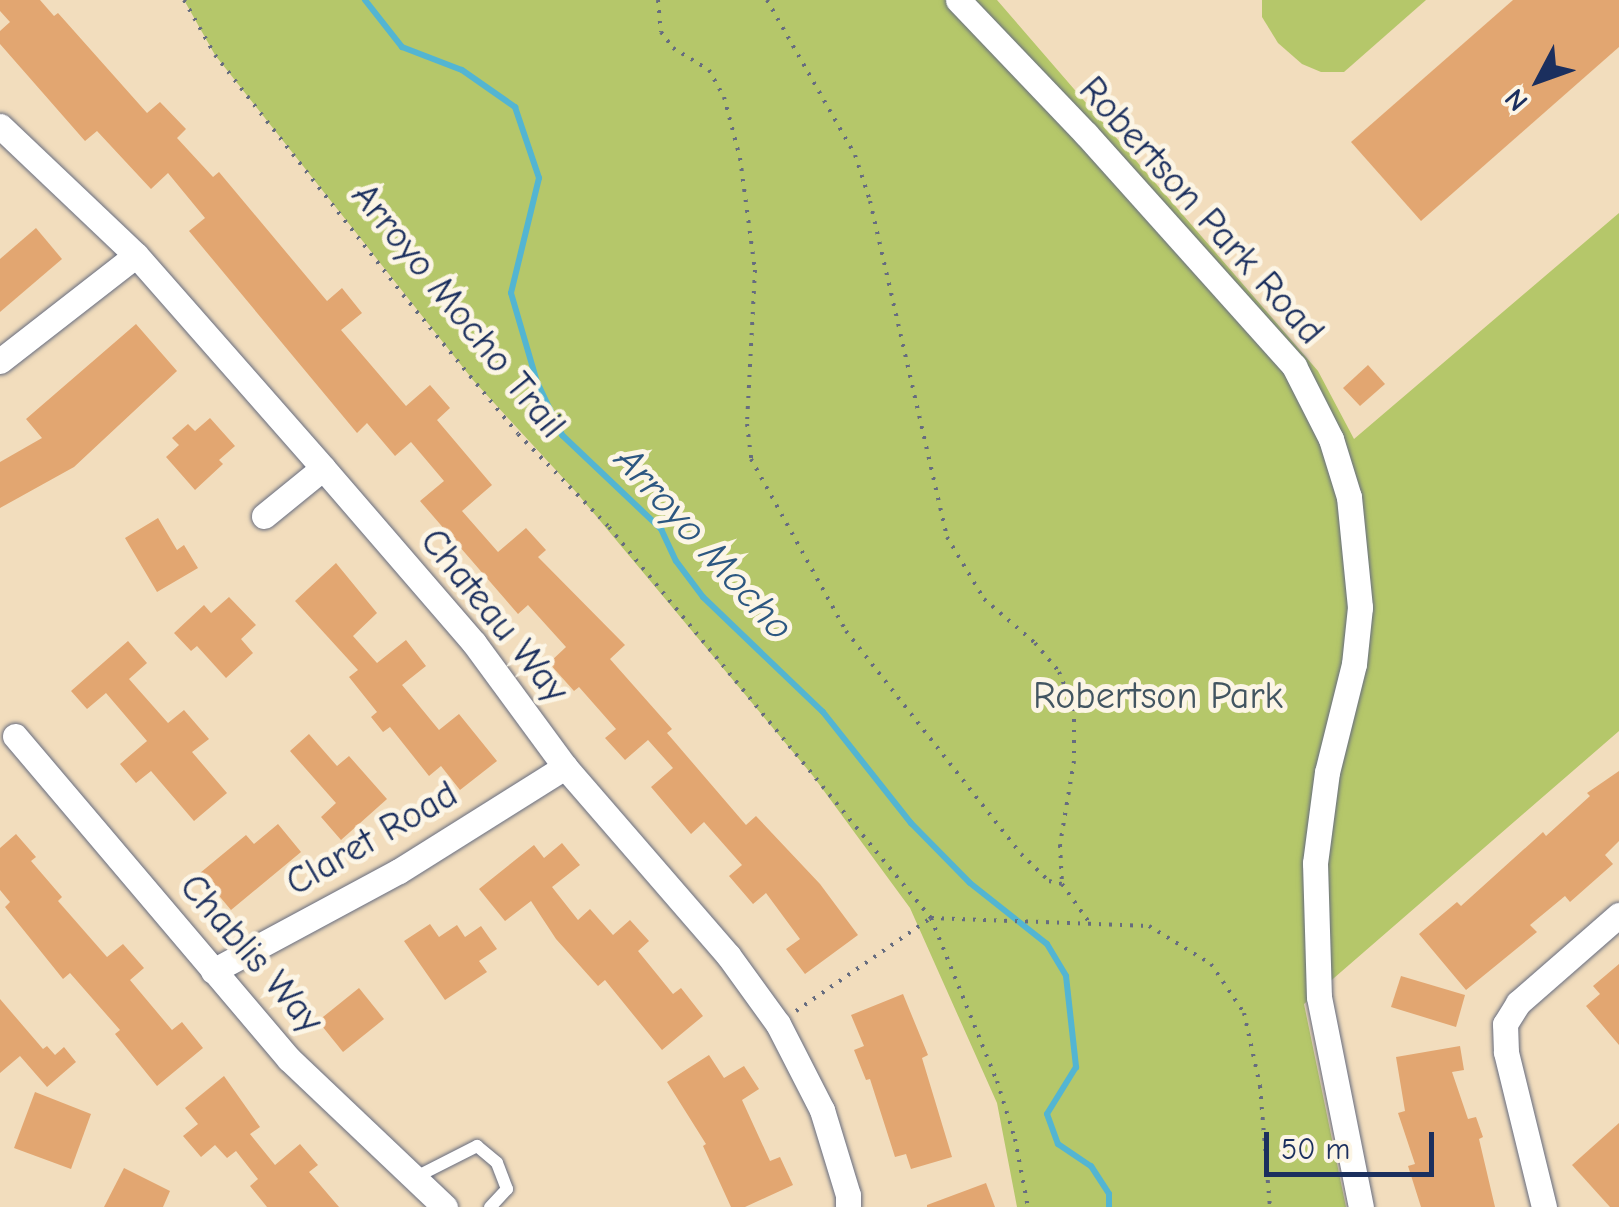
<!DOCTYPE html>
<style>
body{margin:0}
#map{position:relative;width:1619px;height:1207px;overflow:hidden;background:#f2ddbd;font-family:"Comic Neue",sans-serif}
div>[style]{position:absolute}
.green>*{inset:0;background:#b5c76a}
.stream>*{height:6px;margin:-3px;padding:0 3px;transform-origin:3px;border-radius:3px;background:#53b5d2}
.building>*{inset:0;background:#e2a671}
.path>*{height:4px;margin-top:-2px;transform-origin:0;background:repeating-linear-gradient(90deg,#666c7f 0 2.5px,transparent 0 10.5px)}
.roads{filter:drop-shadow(0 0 2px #666c7f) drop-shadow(0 0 2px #666c7f)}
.service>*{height:12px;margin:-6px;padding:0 6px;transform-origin:6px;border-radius:6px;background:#fff}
.minor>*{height:25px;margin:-12.5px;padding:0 12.5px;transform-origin:12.5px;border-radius:12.5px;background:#fff}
span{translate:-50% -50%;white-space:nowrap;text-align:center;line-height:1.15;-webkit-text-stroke:10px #fcf5e5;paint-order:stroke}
.street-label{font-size:38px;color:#1b2f5e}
.park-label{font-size:38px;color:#425561}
.water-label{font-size:40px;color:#2c5781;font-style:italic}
.north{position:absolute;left:1489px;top:30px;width:100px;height:100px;-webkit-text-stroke:8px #fcf5e5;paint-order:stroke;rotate:229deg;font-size:28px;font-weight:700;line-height:40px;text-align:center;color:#1b2f5e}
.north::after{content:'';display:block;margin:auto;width:35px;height:45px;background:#1b2f5e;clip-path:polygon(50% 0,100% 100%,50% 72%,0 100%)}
.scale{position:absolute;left:1264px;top:1132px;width:170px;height:45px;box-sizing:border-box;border:5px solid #1b2f5e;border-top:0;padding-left:12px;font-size:30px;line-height:35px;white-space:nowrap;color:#1b2f5e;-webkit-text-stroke:8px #fcf5e5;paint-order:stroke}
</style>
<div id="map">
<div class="green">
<div style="clip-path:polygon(184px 0,997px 0,1318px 371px,1354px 439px,1619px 213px,1619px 731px,1304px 1004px,1346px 1207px,1017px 1207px,997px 1103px,910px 908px,813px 776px,576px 492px,473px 380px,215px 55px)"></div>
<div style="clip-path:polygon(1262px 0,1426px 0,1344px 72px,1321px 72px,1302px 64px,1278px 43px,1262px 17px)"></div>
</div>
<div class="stream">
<div style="left:365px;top:0;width:60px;rotate:51.8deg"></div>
<div style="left:402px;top:47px;width:64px;rotate:21deg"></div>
<div style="left:462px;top:70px;width:65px;rotate:34.9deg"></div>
<div style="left:515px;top:107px;width:75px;rotate:71.3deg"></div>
<div style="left:539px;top:178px;width:118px;rotate:103.7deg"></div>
<div style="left:511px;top:293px;width:93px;rotate:73.7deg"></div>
<div style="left:537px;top:382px;width:59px;rotate:64.7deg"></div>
<div style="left:562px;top:435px;width:137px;rotate:43.5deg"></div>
<div style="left:661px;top:529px;width:35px;rotate:65deg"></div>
<div style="left:676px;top:561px;width:45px;rotate:53.1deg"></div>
<div style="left:703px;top:597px;width:166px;rotate:43.8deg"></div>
<div style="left:823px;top:712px;width:142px;rotate:51.6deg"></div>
<div style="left:911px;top:823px;width:84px;rotate:45.5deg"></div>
<div style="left:970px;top:883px;width:98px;rotate:38.4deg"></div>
<div style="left:1047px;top:944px;width:37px;rotate:59deg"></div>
<div style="left:1066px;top:976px;width:92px;rotate:83.7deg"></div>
<div style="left:1076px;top:1067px;width:55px;rotate:121.7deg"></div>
<div style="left:1047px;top:1114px;width:32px;rotate:70deg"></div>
<div style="left:1058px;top:1144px;width:40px;rotate:34deg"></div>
<div style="left:1091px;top:1166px;width:33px;rotate:57deg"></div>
<div style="left:1109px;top:1194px;width:13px;rotate:90deg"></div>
</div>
<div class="building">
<div style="clip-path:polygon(0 0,40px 0,54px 16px,58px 13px,147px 113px,160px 102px,186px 129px,177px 138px,213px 177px,219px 172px,327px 301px,342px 288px,362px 313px,341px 330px,406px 406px,430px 385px,450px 408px,437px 420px,492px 485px,462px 511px,498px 552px,526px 528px,546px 550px,538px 557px,625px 645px,610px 659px,672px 729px,667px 733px,746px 825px,756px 816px,820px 884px,858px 935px,805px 974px,786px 949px,800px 939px,766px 893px,753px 904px,729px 876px,742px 865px,704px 822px,691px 834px,651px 787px,673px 768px,648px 740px,625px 760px,605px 738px,616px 729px,579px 687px,574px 691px,549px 663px,566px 647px,528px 605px,518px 614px,420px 501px,444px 481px,411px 442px,395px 456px,367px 423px,357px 433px,189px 231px,205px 218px,168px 173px,151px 189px,97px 131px,85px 141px,0 44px,0 31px,10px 22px,0 11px)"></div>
<div style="clip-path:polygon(1513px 0,1619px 0,1619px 47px,1421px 221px,1351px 142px)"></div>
<div style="clip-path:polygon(36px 228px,62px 259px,0 312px,0 259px)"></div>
<div style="clip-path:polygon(136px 324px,177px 371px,74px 467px,0 508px,0 462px,42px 438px,26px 419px)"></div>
<div style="clip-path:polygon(1368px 365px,1385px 384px,1360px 406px,1343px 388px)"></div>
<div style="clip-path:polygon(210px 418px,235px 446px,219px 460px,223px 464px,195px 490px,166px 457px,179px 445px,172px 438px,188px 424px,195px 431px)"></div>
<div style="clip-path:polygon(158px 518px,177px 550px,184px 545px,198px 568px,157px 592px,125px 538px)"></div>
<div style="clip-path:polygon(336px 563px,377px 613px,353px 636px,377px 663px,406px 640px,426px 666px,402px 685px,439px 730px,459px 714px,497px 761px,460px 790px,441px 766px,429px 776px,390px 727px,383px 732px,371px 717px,377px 712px,349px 677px,358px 670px,295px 601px)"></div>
<div style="clip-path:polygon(229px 597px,256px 625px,241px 639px,253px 653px,226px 678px,197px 646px,191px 651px,174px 633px,204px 605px,211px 613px)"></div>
<div style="clip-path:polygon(128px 641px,147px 663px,129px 679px,168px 723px,184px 710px,209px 739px,192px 752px,227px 793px,194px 821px,151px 771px,136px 783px,120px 764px,147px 741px,106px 693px,87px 709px,71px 691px)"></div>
<div style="clip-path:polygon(309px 734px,337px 766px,349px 756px,387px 799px,341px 840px,321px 817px,336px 803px,290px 751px)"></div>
<div style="clip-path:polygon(1619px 771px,1619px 841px,1605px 855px,1613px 864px,1570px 902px,1565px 896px,1530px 925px,1537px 932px,1466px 990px,1419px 934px,1457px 902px,1461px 906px,1543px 832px,1546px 836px,1590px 796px,1587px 793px)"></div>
<div style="clip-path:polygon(278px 824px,301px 852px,231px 910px,200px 873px,246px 835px,254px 844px)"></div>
<div style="clip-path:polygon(16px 834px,36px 857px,31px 861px,62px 897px,58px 901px,107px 957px,123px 944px,144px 968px,130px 980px,172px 1030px,182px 1022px,203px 1048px,157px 1086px,115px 1034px,120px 1030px,70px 973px,63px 979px,5px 907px,10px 902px,0 890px,0 848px)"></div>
<div style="clip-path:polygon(562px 843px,580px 865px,552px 887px,578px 920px,590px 909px,613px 935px,630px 920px,649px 941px,638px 951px,673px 994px,681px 988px,703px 1016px,662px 1050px,605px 980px,598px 986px,556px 939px,531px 901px,505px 921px,479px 889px,534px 845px,544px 858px)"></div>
<div style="clip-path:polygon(430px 924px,439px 937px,457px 925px,465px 937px,481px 926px,497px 949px,479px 961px,487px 972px,445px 1000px,404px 941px)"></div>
<div style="clip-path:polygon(1619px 964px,1619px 1045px,1586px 1006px,1600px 994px,1593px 986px)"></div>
<div style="clip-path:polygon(1401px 976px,1465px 995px,1456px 1027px,1391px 1007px)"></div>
<div style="clip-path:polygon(359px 988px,384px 1019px,343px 1052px,318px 1021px)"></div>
<div style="clip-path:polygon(903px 994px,928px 1055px,922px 1058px,952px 1157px,911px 1169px,906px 1154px,895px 1157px,870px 1079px,866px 1080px,854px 1050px,864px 1046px,851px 1015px)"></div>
<div style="clip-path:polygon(0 999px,43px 1049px,47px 1046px,55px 1055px,64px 1047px,76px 1062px,47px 1087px,20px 1056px,0 1073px)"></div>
<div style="clip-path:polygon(1460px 1046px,1464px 1070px,1452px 1072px,1468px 1119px,1476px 1117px,1483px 1137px,1479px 1139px,1495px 1207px,1421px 1207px,1408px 1166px,1415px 1164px,1398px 1113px,1405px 1111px,1396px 1057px)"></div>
<div style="clip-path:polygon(709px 1055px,724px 1078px,744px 1066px,759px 1089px,742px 1100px,770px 1161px,780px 1157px,793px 1185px,745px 1207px,731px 1207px,703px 1146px,706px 1144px,667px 1082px)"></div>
<div style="clip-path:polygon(224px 1076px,260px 1127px,250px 1134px,275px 1165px,300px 1144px,318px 1165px,309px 1172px,339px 1207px,267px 1207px,250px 1186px,258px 1179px,236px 1151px,227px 1158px,215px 1145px,201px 1157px,183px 1136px,198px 1124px,185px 1108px)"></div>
<div style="clip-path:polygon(35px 1092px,91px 1114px,71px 1169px,14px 1148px)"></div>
<div style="clip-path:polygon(1619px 1123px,1619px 1207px,1610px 1207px,1572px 1165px)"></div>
<div style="clip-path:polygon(124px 1168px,170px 1191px,163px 1207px,104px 1207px)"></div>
<div style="clip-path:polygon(986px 1183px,995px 1207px,927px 1207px,927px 1205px)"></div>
</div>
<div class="path">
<div style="left:184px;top:0;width:63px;rotate:60.6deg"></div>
<div style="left:215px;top:55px;width:305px;rotate:51.9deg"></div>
<div style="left:403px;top:295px;width:180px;rotate:50.4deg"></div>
<div style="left:518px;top:434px;width:130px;rotate:45.6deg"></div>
<div style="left:609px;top:527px;width:507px;rotate:50.53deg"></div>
<div style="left:931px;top:918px;width:218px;rotate:2.1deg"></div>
<div style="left:1149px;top:926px;width:73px;rotate:31.5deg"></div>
<div style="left:1211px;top:964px;width:59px;rotate:56deg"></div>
<div style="left:1244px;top:1013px;width:75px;rotate:77.6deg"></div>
<div style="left:1260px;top:1086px;width:121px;rotate:85.3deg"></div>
<div style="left:658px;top:0;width:32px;rotate:85deg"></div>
<div style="left:661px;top:32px;width:20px;rotate:53deg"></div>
<div style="left:673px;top:48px;width:42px;rotate:31.4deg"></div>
<div style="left:709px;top:70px;width:31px;rotate:61deg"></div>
<div style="left:724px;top:97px;width:63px;rotate:75.3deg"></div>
<div style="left:740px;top:158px;width:113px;rotate:82.4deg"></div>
<div style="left:755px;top:270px;width:154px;rotate:93deg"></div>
<div style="left:747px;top:424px;width:35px;rotate:83deg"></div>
<div style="left:751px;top:459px;width:196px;rotate:61.1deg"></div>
<div style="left:846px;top:631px;width:283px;rotate:51.9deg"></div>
<div style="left:1021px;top:854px;width:39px;rotate:44deg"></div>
<div style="left:1049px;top:881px;width:13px;rotate:13deg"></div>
<div style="left:767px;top:0;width:178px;rotate:60.4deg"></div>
<div style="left:855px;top:155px;width:48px;rotate:71.9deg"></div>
<div style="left:870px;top:201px;width:345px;rotate:77.1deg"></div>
<div style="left:947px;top:537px;width:72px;rotate:59.2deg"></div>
<div style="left:984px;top:599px;width:67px;rotate:40.8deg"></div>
<div style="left:1035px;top:643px;width:38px;rotate:50deg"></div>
<div style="left:1059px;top:672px;width:40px;rotate:68deg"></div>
<div style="left:1074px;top:709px;width:52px;rotate:90deg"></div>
<div style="left:1074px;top:761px;width:85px;rotate:99.5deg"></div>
<div style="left:1060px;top:845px;width:39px;rotate:87deg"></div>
<div style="left:1062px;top:884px;width:47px;rotate:54.6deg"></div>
<div style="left:796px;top:1011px;width:164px;rotate:-34.6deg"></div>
<div style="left:931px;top:918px;width:176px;rotate:68deg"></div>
<div style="left:997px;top:1081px;width:61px;rotate:72.8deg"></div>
<div style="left:1015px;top:1139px;width:69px;rotate:79.2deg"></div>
</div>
<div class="roads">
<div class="service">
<div style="left:414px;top:1178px;width:71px;rotate:-26.9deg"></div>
<div style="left:477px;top:1146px;width:26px;rotate:40deg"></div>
<div style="left:497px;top:1163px;width:28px;rotate:69deg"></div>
<div style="left:507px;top:1189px;width:25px;rotate:133deg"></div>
</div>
<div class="minor">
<div style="left:958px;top:0;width:185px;rotate:46.3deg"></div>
<div style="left:1086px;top:134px;width:312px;rotate:48.1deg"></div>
<div style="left:1294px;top:366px;width:82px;rotate:63.1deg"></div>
<div style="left:1331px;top:439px;width:61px;rotate:72.8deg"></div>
<div style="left:1349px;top:497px;width:111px;rotate:84.3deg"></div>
<div style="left:1360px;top:607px;width:57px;rotate:96deg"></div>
<div style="left:1354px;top:664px;width:111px;rotate:104deg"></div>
<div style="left:1327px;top:772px;width:92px;rotate:97.5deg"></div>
<div style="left:1315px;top:863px;width:134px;rotate:88.3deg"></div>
<div style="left:1319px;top:997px;width:214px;rotate:78.7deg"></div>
<div style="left:0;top:126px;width:187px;rotate:43.5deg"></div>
<div style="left:136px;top:255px;width:283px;rotate:48.7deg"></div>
<div style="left:323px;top:468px;width:231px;rotate:49.2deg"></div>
<div style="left:474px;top:643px;width:154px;rotate:53.7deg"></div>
<div style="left:565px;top:767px;width:249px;rotate:49.1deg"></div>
<div style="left:728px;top:955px;width:85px;rotate:54.1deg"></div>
<div style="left:778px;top:1024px;width:97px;rotate:62.9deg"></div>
<div style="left:822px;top:1110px;width:89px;rotate:73deg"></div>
<div style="left:848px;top:1195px;width:12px;rotate:90deg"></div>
<div style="left:0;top:361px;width:172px;rotate:-37.9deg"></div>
<div style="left:264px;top:516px;width:76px;rotate:-39.1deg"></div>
<div style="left:15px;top:736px;width:424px;rotate:49.7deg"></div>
<div style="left:289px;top:1059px;width:215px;rotate:43.5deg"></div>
<div style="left:213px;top:971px;width:211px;rotate:-28.3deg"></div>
<div style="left:399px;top:871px;width:196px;rotate:-32.1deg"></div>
<div style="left:1544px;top:1207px;width:160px;rotate:-103.8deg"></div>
<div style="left:1506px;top:1052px;width:28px;rotate:-92deg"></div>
<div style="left:1505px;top:1024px;width:25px;rotate:-58deg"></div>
<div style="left:1518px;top:1003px;width:134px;rotate:-41.1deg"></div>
</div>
</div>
<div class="street-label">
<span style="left:1201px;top:211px;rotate:48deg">Robertson Park Road</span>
<span style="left:458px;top:311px;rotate:51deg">Arroyo Mocho Trail</span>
<span style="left:494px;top:616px;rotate:51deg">Chateau Way</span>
<span style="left:372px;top:839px;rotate:-30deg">Claret Road</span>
<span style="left:251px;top:954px;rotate:49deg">Chablis Way</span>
</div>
<div class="park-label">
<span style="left:1158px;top:697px">Robertson Park</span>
</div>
<div class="water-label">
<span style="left:704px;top:543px;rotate:48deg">Arroyo Mocho</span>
</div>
<div class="north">N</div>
<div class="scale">50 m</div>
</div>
